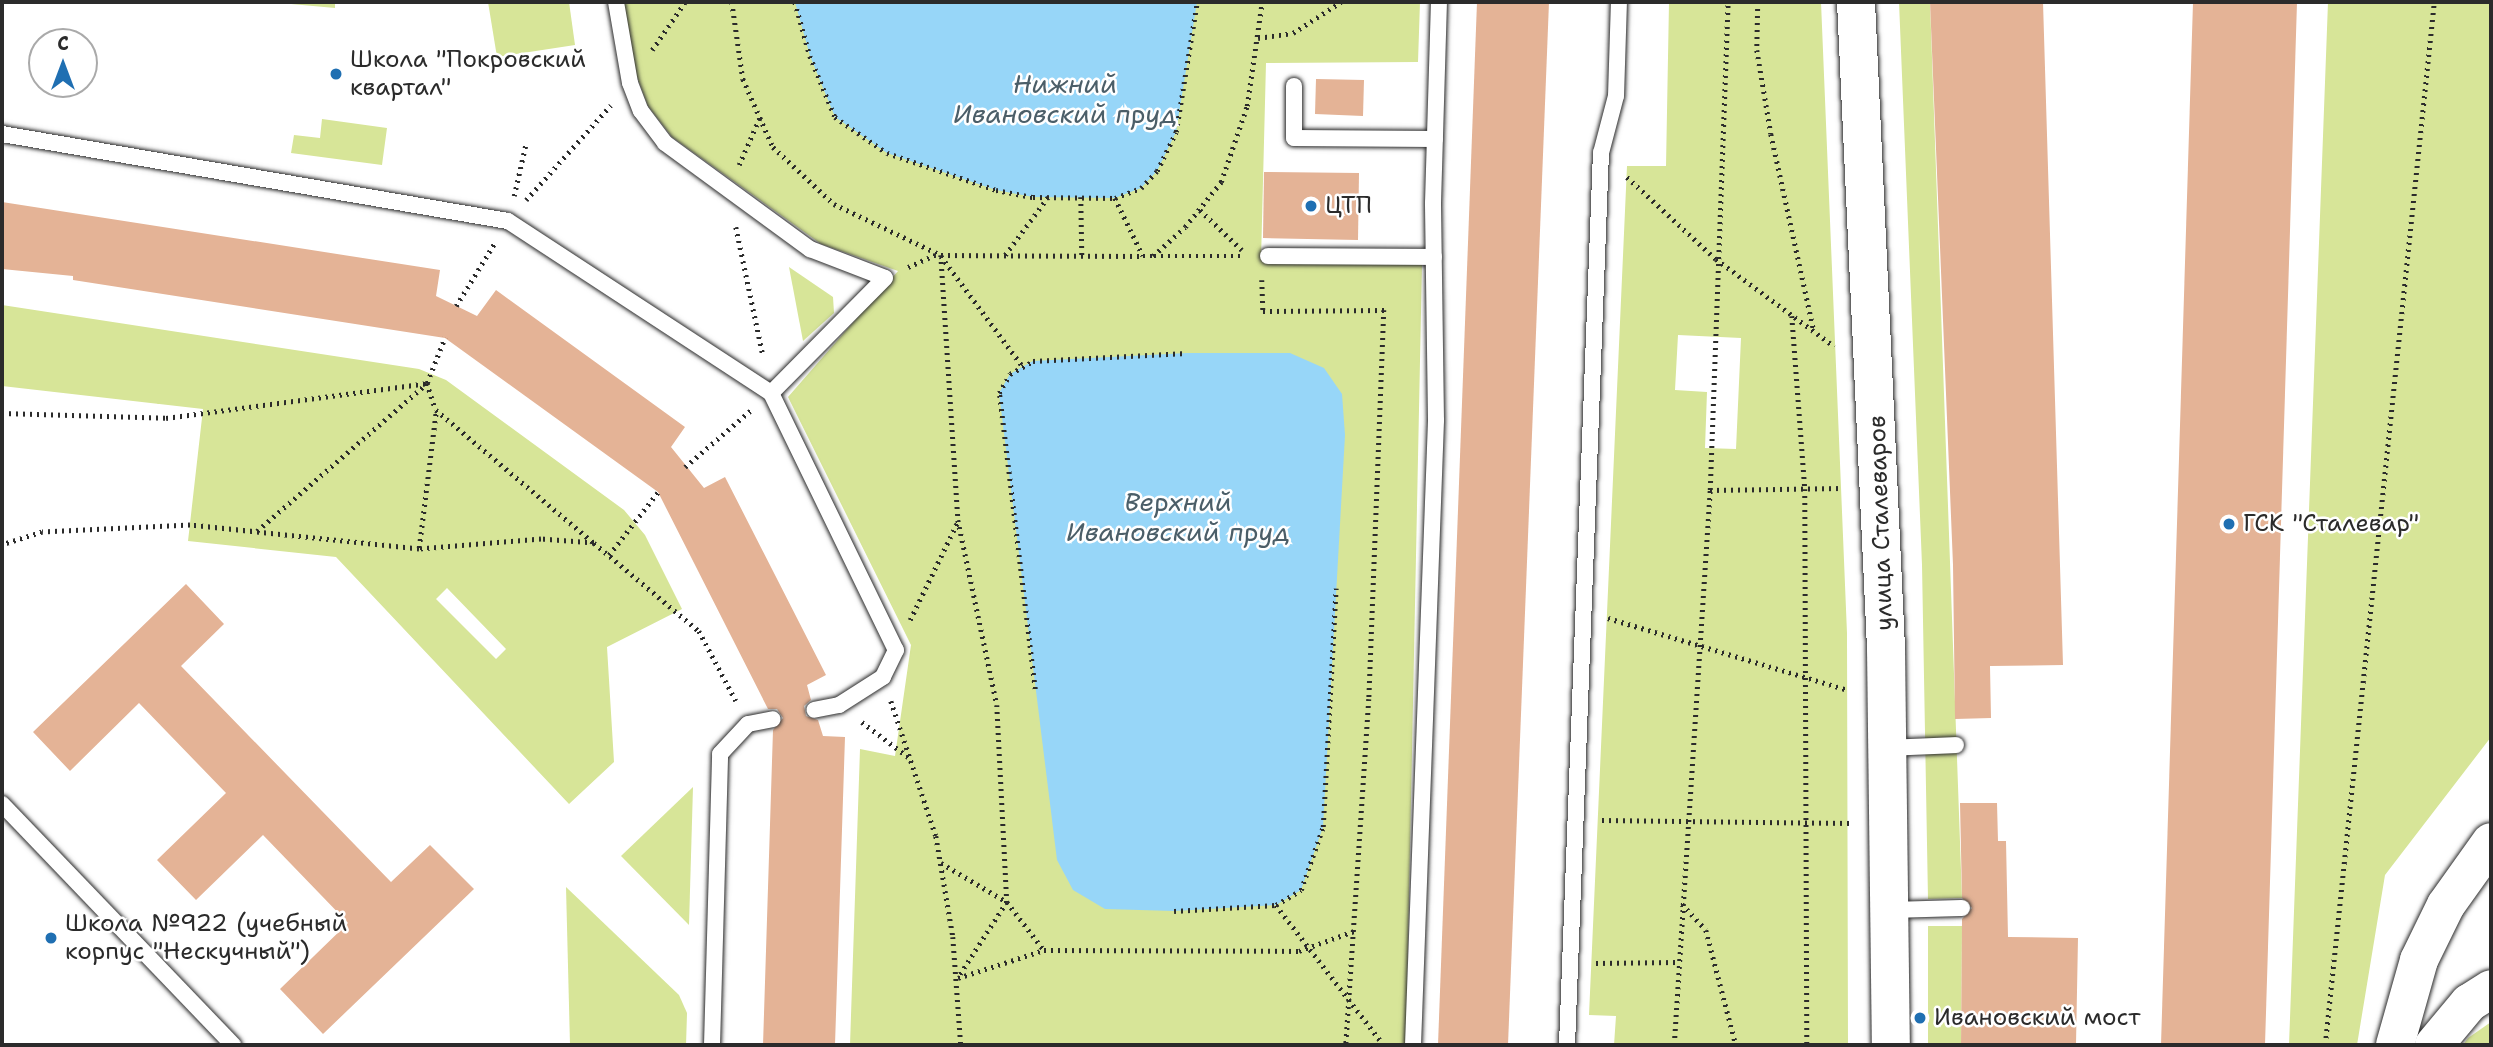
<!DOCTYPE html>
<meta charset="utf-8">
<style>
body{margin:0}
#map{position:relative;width:2493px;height:1047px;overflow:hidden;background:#fff;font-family:"Shantell Sans",sans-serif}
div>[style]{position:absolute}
.green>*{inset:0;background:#d7e598}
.water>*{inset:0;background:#97d6f8}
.building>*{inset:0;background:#e4b396}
.path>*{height:4.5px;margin-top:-2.25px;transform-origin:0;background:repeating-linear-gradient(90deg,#2b2b2b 0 2px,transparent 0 7px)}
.roads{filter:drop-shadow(0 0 2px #2b2b2b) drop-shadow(0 0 2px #2b2b2b)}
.lane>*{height:16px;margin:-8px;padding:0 8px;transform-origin:8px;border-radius:8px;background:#fff}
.secondary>*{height:38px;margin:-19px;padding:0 19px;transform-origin:19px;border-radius:19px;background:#fff}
.dots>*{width:19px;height:19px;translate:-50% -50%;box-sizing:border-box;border:4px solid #fff;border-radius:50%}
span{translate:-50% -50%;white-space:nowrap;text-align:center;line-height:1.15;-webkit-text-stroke:5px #fff;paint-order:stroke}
.poi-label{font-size:24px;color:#2b2b2b}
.left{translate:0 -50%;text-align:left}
.street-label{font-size:24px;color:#2b2b2b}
.water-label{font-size:26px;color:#4b5e68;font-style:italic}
.frame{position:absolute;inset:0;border:4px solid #2b2b2b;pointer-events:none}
.north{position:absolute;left:28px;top:28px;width:70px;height:70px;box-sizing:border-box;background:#fff;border:2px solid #aaa;border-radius:50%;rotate:0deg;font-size:19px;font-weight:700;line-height:28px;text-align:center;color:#2b2b2b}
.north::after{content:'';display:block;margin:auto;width:24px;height:32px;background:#1f6fb2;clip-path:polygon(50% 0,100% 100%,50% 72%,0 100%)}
</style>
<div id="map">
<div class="green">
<div style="clip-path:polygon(269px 2px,335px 2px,335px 8px)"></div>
<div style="clip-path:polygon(488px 2px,569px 2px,575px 45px,497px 57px)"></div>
<div style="clip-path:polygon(623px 2px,1420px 2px,1418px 62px,1266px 63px,1261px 260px,1422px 263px,1406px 1045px,850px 1045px,860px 749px,895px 756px,911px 645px,788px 397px,898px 271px,821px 244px,672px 137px,648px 106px,636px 74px)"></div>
<div style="clip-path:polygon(evenodd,1669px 2px,1821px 2px,1847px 633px,1848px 1045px,1614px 1045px,1616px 1016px,1589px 1015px,1627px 166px,1666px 166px,1669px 2px,1678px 335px,1741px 338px,1736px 449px,1705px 448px,1707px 392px,1675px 390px,1678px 335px)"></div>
<div style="clip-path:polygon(1899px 2px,1930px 2px,1962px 898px,1928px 899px,1922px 565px)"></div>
<div style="clip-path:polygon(2328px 2px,2491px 2px,2491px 737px,2385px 875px,2357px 1045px,2289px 1045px)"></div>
<div style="clip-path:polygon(322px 119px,387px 128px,382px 165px,291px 153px,294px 135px,320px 138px)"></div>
<div style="clip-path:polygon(789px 267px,833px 297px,834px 313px,803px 341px)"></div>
<div style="clip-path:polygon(evenodd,2px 305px,419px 369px,446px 380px,624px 510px,645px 535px,682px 609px,607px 647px,614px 762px,569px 804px,336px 557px,188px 541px,203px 409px,2px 386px,2px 305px,447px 588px,506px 649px,496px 659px,436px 599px,447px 588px)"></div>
<div style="clip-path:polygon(693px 787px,689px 925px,621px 856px)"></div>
<div style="clip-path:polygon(566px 887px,679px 995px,687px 1013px,686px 1045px,570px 1045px)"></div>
<div style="clip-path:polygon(1928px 926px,1962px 926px,1961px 1045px,1928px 1045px)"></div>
<div style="clip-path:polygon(2491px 1022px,2491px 1045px,2463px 1045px,2468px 1038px)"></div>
</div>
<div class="water">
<div style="clip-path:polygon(795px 2px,1197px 2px,1176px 132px,1157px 171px,1141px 188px,1115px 198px,1033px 197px,996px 190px,887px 153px,835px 117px,810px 56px)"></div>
<div style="clip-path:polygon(1187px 353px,1290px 353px,1324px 368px,1342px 394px,1345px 435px,1323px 827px,1301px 890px,1276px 905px,1174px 911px,1105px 909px,1073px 890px,1057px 860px,999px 393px,1010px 374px,1033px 361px)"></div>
</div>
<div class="building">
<div style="clip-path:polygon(1477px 2px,1549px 2px,1508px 1045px,1438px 1045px)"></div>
<div style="clip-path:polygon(1930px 2px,2043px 2px,2063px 665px,1990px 666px,1991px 718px,1955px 719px,1953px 565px)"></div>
<div style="clip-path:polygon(2193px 2px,2297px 2px,2265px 1045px,2161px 1045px)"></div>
<div style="clip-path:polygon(1316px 79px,1364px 80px,1363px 116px,1315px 114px)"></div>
<div style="clip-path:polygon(1264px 172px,1359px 173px,1358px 240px,1263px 238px)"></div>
<div style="clip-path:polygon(2px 202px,440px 270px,436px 296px,477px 316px,496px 290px,685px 427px,671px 447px,704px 488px,725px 477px,826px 675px,807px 685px,811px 700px,804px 706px,806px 716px,818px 720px,823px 736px,845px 737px,835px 1045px,763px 1045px,773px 730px,783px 718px,777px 709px,768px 709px,658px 492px,445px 338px,73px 280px,73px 276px,2px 269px)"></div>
<div style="clip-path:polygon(186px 584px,224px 624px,181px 666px,391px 882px,430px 845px,474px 889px,323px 1034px,280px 989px,348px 923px,263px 835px,196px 900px,157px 860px,226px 793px,139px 703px,70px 771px,33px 732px)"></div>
<div style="clip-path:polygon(1960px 803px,1997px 803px,1998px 841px,2006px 841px,2008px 937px,2078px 938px,2076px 1045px,1961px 1045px,1962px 919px,1972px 908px,1962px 898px)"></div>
</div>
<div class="path">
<div style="left:732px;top:2px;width:78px;rotate:81.9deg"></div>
<div style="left:743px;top:79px;width:74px;rotate:66.2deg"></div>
<div style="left:773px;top:147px;width:83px;rotate:43.1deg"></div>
<div style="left:834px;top:204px;width:119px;rotate:25.5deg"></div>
<div style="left:941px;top:255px;width:202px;rotate:0.3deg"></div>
<div style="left:1143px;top:256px;width:10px"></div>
<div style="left:1153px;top:256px;width:43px;rotate:-42.2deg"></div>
<div style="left:1185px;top:227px;width:58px;rotate:-51.3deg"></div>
<div style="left:1221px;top:182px;width:80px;rotate:-71.1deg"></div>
<div style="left:1247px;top:106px;width:105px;rotate:-81.8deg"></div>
<div style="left:795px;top:2px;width:56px;rotate:74.5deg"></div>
<div style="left:810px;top:56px;width:66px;rotate:67.7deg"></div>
<div style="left:835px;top:117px;width:63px;rotate:34.7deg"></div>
<div style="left:887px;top:153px;width:115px;rotate:18.7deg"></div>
<div style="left:996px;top:190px;width:38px;rotate:11deg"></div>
<div style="left:1033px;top:197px;width:82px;rotate:0.7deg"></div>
<div style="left:1115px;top:198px;width:28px;rotate:-21deg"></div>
<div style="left:1141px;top:188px;width:23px;rotate:-47deg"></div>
<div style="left:1157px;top:171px;width:43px;rotate:-64deg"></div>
<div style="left:1176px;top:132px;width:132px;rotate:-80.8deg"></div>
<div style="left:1758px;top:2px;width:48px;rotate:91.2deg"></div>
<div style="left:1757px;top:50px;width:85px;rotate:80.5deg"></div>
<div style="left:1771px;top:134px;width:202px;rotate:77.7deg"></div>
<div style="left:1258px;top:38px;width:35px;rotate:-8deg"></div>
<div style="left:1293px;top:33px;width:57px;rotate:-32.9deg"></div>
<div style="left:652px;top:50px;width:58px;rotate:-55.5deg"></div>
<div style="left:739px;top:165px;width:52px;rotate:-66.4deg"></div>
<div style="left:1627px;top:177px;width:121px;rotate:42.7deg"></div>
<div style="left:1716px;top:259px;width:147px;rotate:36.4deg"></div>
<div style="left:514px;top:196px;width:54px;rotate:-77.2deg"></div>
<div style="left:1081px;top:197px;width:58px;rotate:89deg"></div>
<div style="left:1115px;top:198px;width:64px;rotate:64.2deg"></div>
<div style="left:526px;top:200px;width:127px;rotate:-48.2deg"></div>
<div style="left:1200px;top:210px;width:58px;rotate:43.6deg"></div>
<div style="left:736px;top:227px;width:131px;rotate:78.1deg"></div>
<div style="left:941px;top:255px;width:266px;rotate:86.3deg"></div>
<div style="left:958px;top:520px;width:189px;rotate:78.1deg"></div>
<div style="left:997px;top:705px;width:197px;rotate:87.1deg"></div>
<div style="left:1007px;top:902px;width:61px;rotate:52.4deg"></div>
<div style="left:1005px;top:255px;width:72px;rotate:-53.4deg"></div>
<div style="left:941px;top:256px;width:138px;rotate:53.5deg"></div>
<div style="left:1154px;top:256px;width:89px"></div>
<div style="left:908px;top:267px;width:30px;rotate:-24deg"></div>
<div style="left:1262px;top:280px;width:31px;rotate:88deg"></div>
<div style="left:1263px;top:311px;width:121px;rotate:-0.5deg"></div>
<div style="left:1384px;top:310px;width:389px;rotate:92.2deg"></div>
<div style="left:1369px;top:699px;width:347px;rotate:93.8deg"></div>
<div style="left:456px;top:306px;width:73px;rotate:-58.5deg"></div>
<div style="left:1792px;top:316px;width:173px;rotate:85.7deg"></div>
<div style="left:1805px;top:489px;width:556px;rotate:89.79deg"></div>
<div style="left:2px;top:413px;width:164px;rotate:1.7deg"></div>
<div style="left:166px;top:418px;width:263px;rotate:-7.6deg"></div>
<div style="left:427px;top:383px;width:28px;rotate:72deg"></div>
<div style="left:436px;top:410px;width:207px;rotate:40.1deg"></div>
<div style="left:594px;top:543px;width:53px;rotate:-175.7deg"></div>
<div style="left:541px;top:539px;width:122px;rotate:175.3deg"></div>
<div style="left:419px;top:549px;width:230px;rotate:-174deg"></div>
<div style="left:190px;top:525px;width:148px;rotate:177.3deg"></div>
<div style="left:42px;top:532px;width:42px;rotate:162deg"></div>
<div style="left:685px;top:467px;width:87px;rotate:-40.8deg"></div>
<div style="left:1710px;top:490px;width:132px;rotate:-0.9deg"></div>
<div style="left:257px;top:531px;width:225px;rotate:-41deg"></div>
<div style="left:427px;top:383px;width:49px;rotate:-68.6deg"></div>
<div style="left:594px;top:543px;width:137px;rotate:40deg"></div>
<div style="left:699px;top:631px;width:79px;rotate:62.1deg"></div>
<div style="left:419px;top:548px;width:138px;rotate:-82.9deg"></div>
<div style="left:609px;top:555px;width:80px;rotate:-52.1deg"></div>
<div style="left:1608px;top:618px;width:251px;rotate:16.7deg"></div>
<div style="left:910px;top:620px;width:110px;rotate:-64.1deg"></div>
<div style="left:1035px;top:689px;width:298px;rotate:-96.9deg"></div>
<div style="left:999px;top:393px;width:22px;rotate:-60deg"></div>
<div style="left:1010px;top:374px;width:26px;rotate:-29deg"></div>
<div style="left:1033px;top:361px;width:154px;rotate:-3deg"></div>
<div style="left:891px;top:701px;width:142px;rotate:71.6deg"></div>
<div style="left:936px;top:836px;width:102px;rotate:80.4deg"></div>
<div style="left:953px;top:937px;width:108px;rotate:85.8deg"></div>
<div style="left:862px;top:722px;width:61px;rotate:37.1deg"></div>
<div style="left:1602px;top:820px;width:250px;rotate:0.7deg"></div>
<div style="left:941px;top:863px;width:77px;rotate:30.6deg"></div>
<div style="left:1007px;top:902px;width:90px;rotate:122.8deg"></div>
<div style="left:1682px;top:904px;width:35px;rotate:47deg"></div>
<div style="left:1706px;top:930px;width:119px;rotate:75.4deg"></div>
<div style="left:1276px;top:905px;width:177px;rotate:52.4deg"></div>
<div style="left:1174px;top:911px;width:102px;rotate:-3.4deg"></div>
<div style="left:1276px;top:905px;width:29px;rotate:-31deg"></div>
<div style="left:1301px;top:890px;width:67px;rotate:-70.8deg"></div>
<div style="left:1323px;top:827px;width:239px;rotate:-86.9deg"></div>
<div style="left:1596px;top:963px;width:82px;rotate:-0.7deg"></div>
<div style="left:958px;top:978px;width:90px;rotate:-18deg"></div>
<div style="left:1044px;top:950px;width:255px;rotate:0.2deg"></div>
<div style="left:1299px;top:951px;width:59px;rotate:-20deg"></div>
<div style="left:1674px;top:1045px;width:556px;rotate:-86.29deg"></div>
<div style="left:1710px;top:490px;width:488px;rotate:-87.9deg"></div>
<div style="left:2325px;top:1045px;width:1049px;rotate:-84.03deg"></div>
</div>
<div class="roads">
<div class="lane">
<div style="left:616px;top:2px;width:82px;rotate:80.2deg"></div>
<div style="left:630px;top:83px;width:30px;rotate:69deg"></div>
<div style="left:641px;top:111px;width:40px;rotate:53deg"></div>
<div style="left:665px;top:143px;width:180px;rotate:36.2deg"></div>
<div style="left:810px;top:249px;width:80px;rotate:21.1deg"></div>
<div style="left:885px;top:278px;width:162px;rotate:134.7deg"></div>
<div style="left:1294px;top:86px;width:52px;rotate:90deg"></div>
<div style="left:1294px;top:138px;width:141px;rotate:0.4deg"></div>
<div style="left:2px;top:134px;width:513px;rotate:9.76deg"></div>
<div style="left:508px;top:221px;width:314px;rotate:33.2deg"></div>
<div style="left:771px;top:393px;width:286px;rotate:64.1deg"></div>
<div style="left:896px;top:650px;width:30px;rotate:116deg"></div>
<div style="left:883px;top:677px;width:52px;rotate:147.5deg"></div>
<div style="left:839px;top:705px;width:25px;rotate:169deg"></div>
<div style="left:1268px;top:256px;width:166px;rotate:0.3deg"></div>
<div style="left:1888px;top:748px;width:68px;rotate:-2.5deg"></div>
<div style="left:2px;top:804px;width:334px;rotate:46.2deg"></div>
<div style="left:1890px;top:910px;width:72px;rotate:-1.6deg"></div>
<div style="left:712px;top:1045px;width:291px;rotate:-88.4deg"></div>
<div style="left:720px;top:754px;width:41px;rotate:-47deg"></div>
<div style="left:748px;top:724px;width:25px;rotate:-11deg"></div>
<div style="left:1413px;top:1045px;width:625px;rotate:-87.89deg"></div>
<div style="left:1436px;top:420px;width:217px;rotate:-90.8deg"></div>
<div style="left:1433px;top:203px;width:201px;rotate:-88.3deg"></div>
<div style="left:1567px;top:1045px;width:893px;rotate:-87.82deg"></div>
<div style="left:1601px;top:153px;width:59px;rotate:-75.3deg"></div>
<div style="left:1616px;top:96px;width:94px;rotate:-88.2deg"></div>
</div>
<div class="secondary">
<div style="left:1856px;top:2px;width:647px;rotate:87.34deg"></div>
<div style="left:1886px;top:648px;width:397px;rotate:89.3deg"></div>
<div style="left:2395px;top:1045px;width:88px;rotate:-74.2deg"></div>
<div style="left:2419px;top:960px;width:61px;rotate:-63.9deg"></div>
<div style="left:2446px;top:905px;width:77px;rotate:-54.5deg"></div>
<div style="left:2434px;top:1045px;width:55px;rotate:-50.2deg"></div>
<div style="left:2469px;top:1003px;width:26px;rotate:-32deg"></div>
</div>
</div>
<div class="dots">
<div style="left:336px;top:74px;background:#1f6fb2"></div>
<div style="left:1311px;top:206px;background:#1f6fb2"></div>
<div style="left:2229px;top:524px;background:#1f6fb2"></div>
<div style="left:51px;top:938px;background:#1f6fb2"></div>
<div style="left:1920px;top:1018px;background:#1f6fb2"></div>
</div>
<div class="poi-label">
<span class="left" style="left:350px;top:74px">Школа "Покровский<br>квартал"</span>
<span class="left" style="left:1325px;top:206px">ЦТП</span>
<span class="left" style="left:2243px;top:524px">ГСК "Сталевар"</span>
<span class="left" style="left:65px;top:938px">Школа №922 (учебный<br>корпус "Нескучный")</span>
<span class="left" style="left:1934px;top:1018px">Ивановский мост</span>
</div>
<div class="street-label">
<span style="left:1881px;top:523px;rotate:-92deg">улица Сталеваров</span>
</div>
<div class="water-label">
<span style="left:1065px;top:99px">Нижний<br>Ивановский пруд</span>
<span style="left:1178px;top:517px">Верхний<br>Ивановский пруд</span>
</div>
<div class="frame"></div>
<div class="north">С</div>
</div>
